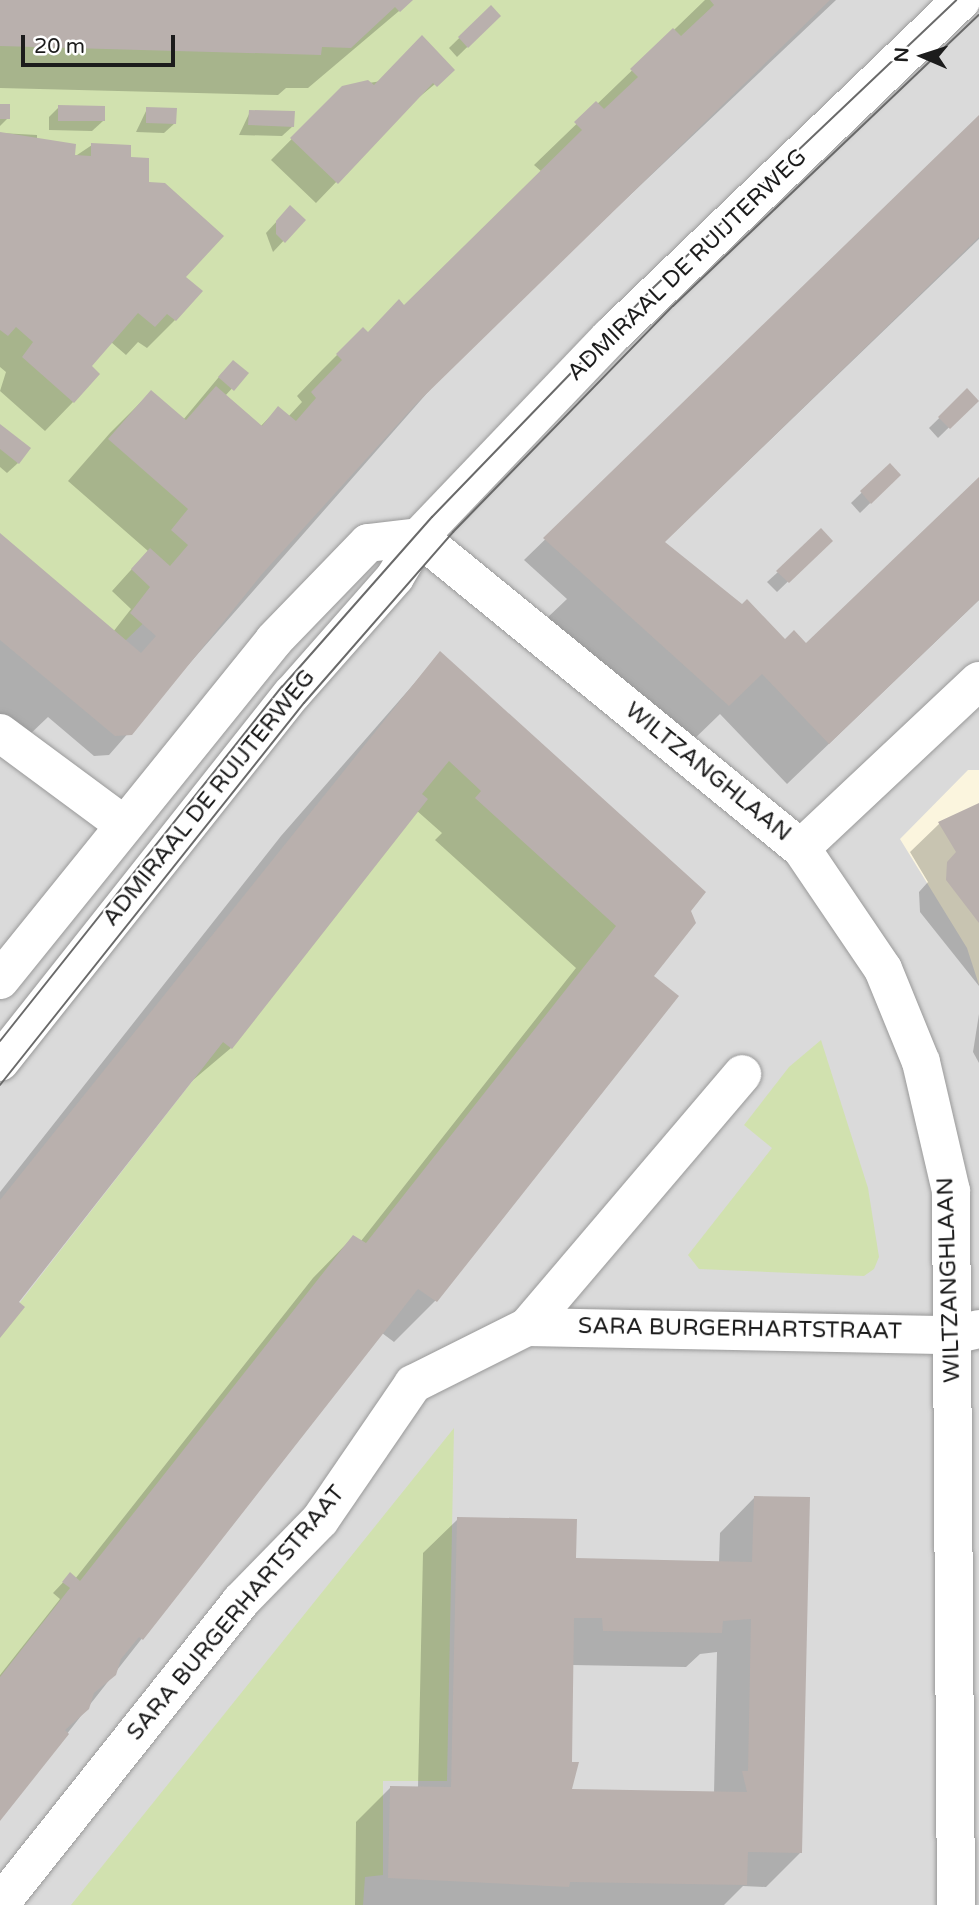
<!DOCTYPE html>
<style>
body{margin:0}
#map{position:relative;width:979px;height:1905px;overflow:hidden;background:#ede8e3;font-family:"Varela Round",sans-serif}
div>[style]{position:absolute}
.residential>*{inset:0;background:#dadada}
.education>*{inset:0;background:#fbf5de}
.grass>*{inset:0;background:#d1e1af}
.shadow>*{inset:0;background:#0003}
.building>*{inset:0;background:#b9b0ad}
.roads{filter:drop-shadow(0 0 2px #999) drop-shadow(0 0 2px #999)}
.minor>*{height:38px;margin:-19px;padding:0 19px;transform-origin:19px;border-radius:19px;background:#fff}
.tertiary>*{height:38px;margin:-19px;padding:0 19px;transform-origin:19px;border-radius:19px;background:#fff}
.tram>*{height:2px;margin:-1px;padding:0 1px;transform-origin:1px;border-radius:1px;background:#6a6a6a}
span{translate:-50% -50%;white-space:nowrap;text-align:center;line-height:1.15;-webkit-text-stroke:5px #fff;paint-order:stroke}
.street-label{font-size:23px;color:#1c1c1c}
.north{position:absolute;left:888px;top:21px;width:70px;height:70px;-webkit-text-stroke:5px #fff;paint-order:stroke;rotate:273deg;font-size:19px;font-weight:700;line-height:28px;text-align:center;color:#1c1c1c}
.north::after{content:'';display:block;margin:auto;width:24px;height:32px;background:#1c1c1c;clip-path:polygon(50% 0,100% 100%,50% 72%,0 100%)}
.scale{position:absolute;left:21px;top:35px;width:154px;height:32px;box-sizing:border-box;border:4px solid #1c1c1c;border-top:0;padding-left:9px;font-size:21px;line-height:24px;white-space:nowrap;color:#1c1c1c;-webkit-text-stroke:5px #fff;paint-order:stroke}
</style>
<div id="map">
<div class="residential">
<div style="clip-path:polygon(0 0,979px 0,979px 1905px,0 1905px)"></div>
</div>
<div class="education">
<div style="clip-path:polygon(968px 770px,979px 770px,979px 985px,967px 948px,900px 839px)"></div>
</div>
<div class="grass">
<div style="clip-path:polygon(346px 0,787px 0,94px 671px,0 596px,0 19px)"></div>
<div style="clip-path:polygon(461px 736px,654px 914px,0 1742px,0 1328px)"></div>
<div style="clip-path:polygon(821px 1040px,868px 1188px,879px 1257px,874px 1269px,864px 1276px,699px 1269px,688px 1255px,772px 1148px,744px 1125px,789px 1067px)"></div>
<div style="clip-path:polygon(454px 1428px,447px 1781px,383px 1781px,383px 1875px,365px 1877px,363px 1905px,71px 1905px)"></div>
</div>
<div class="shadow">
<div style="clip-path:polygon(0 0,412px 0,308px 88px,286px 88px,278px 95px,0 88px)"></div>
<div style="clip-path:polygon(705px 0,836px 0,457px 359px,109px 755px,94px 756px,48px 717px,27px 737px,0 716px,0 541px,113px 632px,131px 609px,112px 591px,148px 551px,68px 481px,110px 433px,151px 392px,183px 420px,223px 372px,246px 373px,225px 396px,260px 427px,278px 408px,288px 417px,302px 402px,297px 396px,322px 370px,363px 329px,368px 333px,405px 307px,542px 172px,534px 165px)"></div>
<div style="clip-path:polygon(491px 7px,499px 16px,457px 57px,449px 48px)"></div>
<div style="clip-path:polygon(452px 70px,412px 103px,316px 203px,271px 160px,343px 87px)"></div>
<div style="clip-path:polygon(0 105px,8px 118px,0 126px)"></div>
<div style="clip-path:polygon(59px 107px,103px 121px,92px 131px,49px 130px,49px 117px)"></div>
<div style="clip-path:polygon(147px 109px,175px 123px,164px 133px,136px 132px)"></div>
<div style="clip-path:polygon(250px 112px,293px 126px,282px 136px,239px 135px)"></div>
<div style="clip-path:polygon(979px 118px,979px 239px,663px 543px,785px 641px,806px 645px,979px 480px,979px 600px,787px 784px,720px 714px,687px 746px,546px 619px,567px 599px,524px 560px)"></div>
<div style="clip-path:polygon(0 133px,37px 135px,37px 144px,74px 157px,92px 145px,129px 159px,147px 184px,184px 277px,175px 320px,147px 348px,138px 342px,126px 355px,111px 342px,89px 366px,73px 402px,45px 431px,0 391px,6px 372px,0 367px)"></div>
<div style="clip-path:polygon(290px 207px,303px 220px,273px 252px,266px 233px)"></div>
<div style="clip-path:polygon(967px 391px,976px 401px,938px 438px,929px 428px)"></div>
<div style="clip-path:polygon(0 426px,18px 463px,7px 473px,0 467px)"></div>
<div style="clip-path:polygon(890px 465px,899px 475px,860px 513px,851px 503px)"></div>
<div style="clip-path:polygon(830px 541px,777px 592px,767px 582px,778px 572px)"></div>
<div style="clip-path:polygon(440px 654px,689px 911px,652px 976px,676px 996px,435px 1301px,394px 1342px,382px 1333px,0 1819px,0 1675px,60px 1599px,53px 1593px,70px 1575px,75px 1579px,313px 1278px,354px 1236px,361px 1241px,576px 968px,435px 840px,442px 833px,416px 810px,231px 1048px,186px 1086px,16px 1302px,0 1335px,0 1192px,281px 836px)"></div>
<div style="clip-path:polygon(979px 808px,979px 986px,920px 912px,919px 892px,928px 882px,910px 852px,939px 824px)"></div>
<div style="clip-path:polygon(979px 1014px,979px 1063px,973px 1052px)"></div>
<div style="clip-path:polygon(evenodd,754px 1498px,801px 1852px,766px 1887px,743px 1886px,724px 1905px,355px 1905px,356px 1822px,391px 1787px,418px 1788px,423px 1553px,458px 1519px,574px 1560px,719px 1563px,720px 1533px,754px 1498px,717px 1652px,714px 1794px,570px 1791px,572px 1665px,686px 1667px,700px 1654px,717px 1652px)"></div>
</div>
<div class="building">
<div style="clip-path:polygon(0 0,413px 0,400px 12px,395px 7px,351px 48px,322px 47px,321px 55px,0 46px)"></div>
<div style="clip-path:polygon(710px 0,830px 0,416px 404px,262px 574px,132px 735px,115px 736px,0 640px,0 533px,141px 653px,156px 636px,130px 613px,150px 587px,131px 569px,150px 548px,170px 566px,188px 545px,171px 530px,188px 509px,108px 439px,151px 390px,186px 420px,216px 386px,262px 426px,278px 406px,296px 421px,316px 398px,311px 392px,342px 360px,336px 354px,363px 327px,368px 332px,399px 299px,404px 305px,582px 130px,574px 122px,596px 101px,604px 109px,638px 77px,630px 69px,673px 28px,681px 36px,714px 5px)"></div>
<div style="clip-path:polygon(491px 5px,501px 16px,468px 48px,458px 37px)"></div>
<div style="clip-path:polygon(422px 35px,455px 70px,437px 87px,433px 83px,338px 184px,290px 138px,342px 86px,368px 80px,374px 85px)"></div>
<div style="clip-path:polygon(0 104px,10px 104px,10px 119px,0 119px)"></div>
<div style="clip-path:polygon(58px 105px,105px 106px,105px 121px,58px 121px)"></div>
<div style="clip-path:polygon(146px 107px,177px 108px,176px 124px,146px 123px)"></div>
<div style="clip-path:polygon(249px 110px,295px 111px,294px 127px,248px 125px)"></div>
<div style="clip-path:polygon(979px 115px,979px 237px,665px 542px,742px 604px,747px 599px,785px 639px,794px 630px,806px 643px,979px 477px,979px 600px,829px 744px,762px 674px,729px 706px,543px 538px)"></div>
<div style="clip-path:polygon(0 132px,76px 144px,75px 155px,91px 156px,91px 143px,131px 145px,131px 157px,149px 158px,149px 182px,165px 183px,224px 236px,186px 277px,203px 291px,176px 321px,167px 314px,155px 327px,138px 313px,92px 366px,100px 374px,74px 403px,22px 357px,33px 342px,16px 327px,8px 336px,0 330px)"></div>
<div style="clip-path:polygon(290px 205px,306px 220px,285px 243px,276px 234px,276px 221px)"></div>
<div style="clip-path:polygon(233px 360px,249px 373px,234px 391px,218px 377px)"></div>
<div style="clip-path:polygon(967px 388px,979px 401px,950px 429px,938px 417px)"></div>
<div style="clip-path:polygon(0 424px,31px 448px,19px 464px,0 449px)"></div>
<div style="clip-path:polygon(890px 463px,901px 475px,871px 504px,860px 491px)"></div>
<div style="clip-path:polygon(821px 528px,833px 541px,789px 583px,776px 571px)"></div>
<div style="clip-path:polygon(440px 651px,706px 892px,691px 911px,696px 923px,654px 976px,679px 996px,437px 1302px,418px 1289px,143px 1640px,139px 1637px,121px 1659px,116px 1675px,94px 1693px,89px 1709px,65px 1730px,69px 1734px,0 1821px,0 1677px,70px 1588px,62px 1582px,70px 1572px,80px 1581px,353px 1235px,366px 1243px,616px 926px,475px 798px,481px 791px,449px 761px,422px 794px,428px 799px,232px 1049px,223px 1042px,19px 1302px,25px 1307px,0 1338px,0 1200px)"></div>
<div style="clip-path:polygon(979px 803px,979px 923px,946px 880px,947px 862px,956px 852px,938px 822px)"></div>
<div style="clip-path:polygon(evenodd,754px 1496px,810px 1497px,802px 1853px,748px 1852px,747px 1885px,570px 1882px,569px 1887px,388px 1878px,390px 1786px,451px 1787px,457px 1517px,577px 1519px,576px 1558px,752px 1562px,754px 1496px,574px 1618px,602px 1618px,603px 1631px,722px 1633px,723px 1621px,751px 1619px,748px 1771px,742px 1771px,747px 1792px,572px 1789px,579px 1762px,572px 1762px,574px 1618px)"></div>
</div>
<div class="roads">
<div class="minor">
<div style="left:419px;top:537px;width:493px;rotate:39.2deg"></div>
<div style="left:801px;top:848px;width:146px;rotate:55.9deg"></div>
<div style="left:883px;top:969px;width:100px;rotate:67.8deg"></div>
<div style="left:921px;top:1062px;width:132px;rotate:76.9deg"></div>
<div style="left:951px;top:1191px;width:714px;rotate:89.6deg"></div>
<div style="left:0;top:733px;width:153px;rotate:36.5deg"></div>
<div style="left:801px;top:848px;width:244px;rotate:-43.2deg"></div>
<div style="left:527px;top:1327px;width:426px;rotate:1.1deg"></div>
<div style="left:953px;top:1335px;width:27px;rotate:-13deg"></div>
<div style="left:0;top:1904px;width:387px;rotate:-51.5deg"></div>
<div style="left:241px;top:1601px;width:113px;rotate:-45.7deg"></div>
<div style="left:320px;top:1520px;width:165px;rotate:-55.6deg"></div>
<div style="left:413px;top:1384px;width:127px;rotate:-26.6deg"></div>
<div style="left:527px;top:1327px;width:332px;rotate:-49.6deg"></div>
</div>
<div class="tertiary">
<div style="left:0;top:980px;width:437px;rotate:-51.1deg"></div>
<div style="left:274px;top:640px;width:135px;rotate:-45.9deg"></div>
<div style="left:368px;top:543px;width:51px;rotate:-6.7deg"></div>
<div style="left:0;top:1062px;width:470px;rotate:-51.6deg"></div>
<div style="left:292px;top:694px;width:156px;rotate:-48.6deg"></div>
<div style="left:395px;top:577px;width:47px;rotate:-59deg"></div>
<div style="left:419px;top:537px;width:277px;rotate:-46.3deg"></div>
<div style="left:610px;top:337px;width:487px;rotate:-43.8deg"></div>
</div>
</div>
<div class="tram">
<div style="left:0;top:1041px;width:453px;rotate:-51.5deg"></div>
<div style="left:282px;top:687px;width:227px;rotate:-48.6deg"></div>
<div style="left:432px;top:517px;width:318px;rotate:-46deg"></div>
<div style="left:653px;top:288px;width:418px;rotate:-43.5deg"></div>
<div style="left:0;top:1085px;width:488px;rotate:-51.5deg"></div>
<div style="left:304px;top:703px;width:227px;rotate:-48.9deg"></div>
<div style="left:453px;top:532px;width:315px;rotate:-45.8deg"></div>
<div style="left:673px;top:306px;width:422px;rotate:-43.6deg"></div>
</div>
<div class="street-label">
<span style="left:687px;top:265px;rotate:-44deg">ADMIRAAL DE RUIJTERWEG</span>
<span style="left:708px;top:772px;rotate:39deg">WILTZANGHLAAN</span>
<span style="left:209px;top:798px;rotate:-51deg">ADMIRAAL DE RUIJTERWEG</span>
<span style="left:949px;top:1280px;rotate:-92deg">WILTZANGHLAAN</span>
<span style="left:740px;top:1329px;rotate:1deg">SARA BURGERHARTSTRAAT</span>
<span style="left:236px;top:1613px;rotate:-50deg">SARA BURGERHARTSTRAAT</span>
</div>
<div class="north">N</div>
<div class="scale">20 m</div>
</div>
